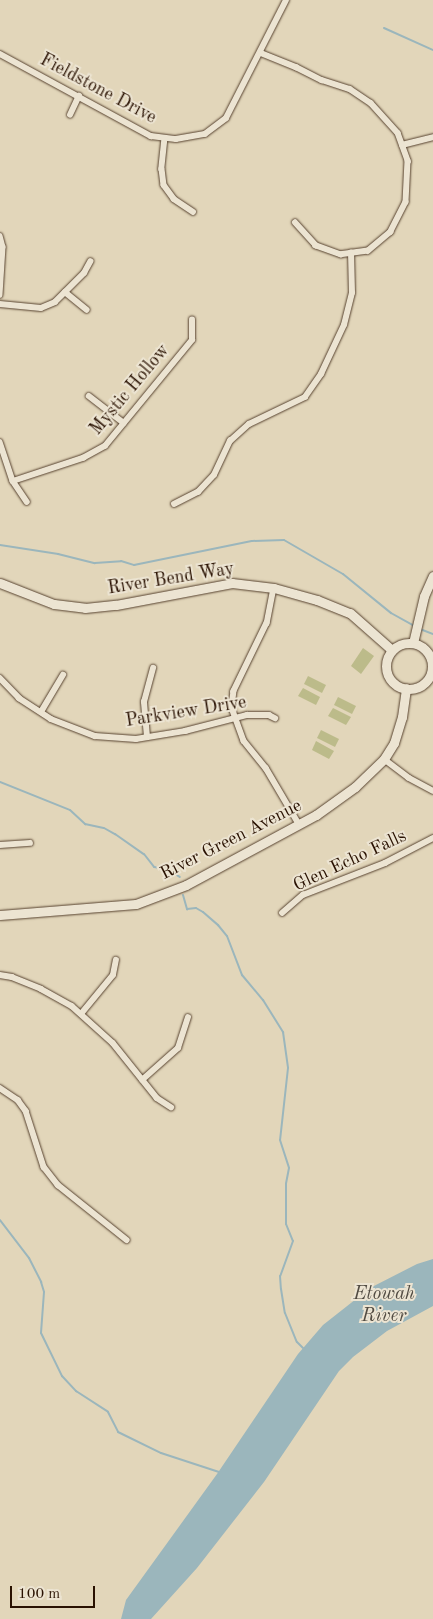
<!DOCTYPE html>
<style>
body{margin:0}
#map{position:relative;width:433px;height:1619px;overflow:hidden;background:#e2d6ba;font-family:"Old Standard TT",serif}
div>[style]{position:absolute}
.green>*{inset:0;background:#bcbb8a}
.water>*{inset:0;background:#9bb6bc}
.stream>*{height:2px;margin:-1px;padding:0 1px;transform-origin:1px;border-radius:1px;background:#9bb6bc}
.roads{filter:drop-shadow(0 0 1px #57422f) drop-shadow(0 0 1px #57422f)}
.street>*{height:5.5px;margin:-2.75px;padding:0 2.75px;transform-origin:2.75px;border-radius:2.75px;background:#ece4d2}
.secondary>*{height:9px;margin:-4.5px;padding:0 4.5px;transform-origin:4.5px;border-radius:4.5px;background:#ece4d2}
.secondary>.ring{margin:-4.5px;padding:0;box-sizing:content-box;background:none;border:9px solid #ece4d2;border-radius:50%}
span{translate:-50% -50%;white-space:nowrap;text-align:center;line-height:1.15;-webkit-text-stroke:4px #ece4d2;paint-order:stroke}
.street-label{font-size:18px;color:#291101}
.water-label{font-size:19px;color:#514b42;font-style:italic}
.scale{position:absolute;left:10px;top:1586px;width:85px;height:22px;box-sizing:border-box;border:2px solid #291101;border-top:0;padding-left:6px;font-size:15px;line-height:18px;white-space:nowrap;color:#291101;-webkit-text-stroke:4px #ece4d2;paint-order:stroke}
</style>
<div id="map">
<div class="green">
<div style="clip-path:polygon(363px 648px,374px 656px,361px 674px,351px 666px)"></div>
<div style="clip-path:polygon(308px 676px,326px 685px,322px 693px,304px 684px)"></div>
<div style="clip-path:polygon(303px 688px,320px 697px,316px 705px,298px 696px)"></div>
<div style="clip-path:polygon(338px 697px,356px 706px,352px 714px,334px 705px)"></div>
<div style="clip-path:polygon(333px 708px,351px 717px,346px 725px,328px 716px)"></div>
<div style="clip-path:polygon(321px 730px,339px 739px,335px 747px,317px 738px)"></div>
<div style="clip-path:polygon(316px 741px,334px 751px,329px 759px,312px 750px)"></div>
</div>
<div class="water">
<div style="clip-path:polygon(433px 1259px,433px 1306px,387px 1331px,353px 1357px,339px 1371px,264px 1482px,197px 1568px,151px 1619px,121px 1619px,126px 1600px,217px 1474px,298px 1354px,323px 1325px,370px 1288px,417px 1264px)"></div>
</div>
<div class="stream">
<div style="left:384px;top:28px;width:54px;rotate:24.2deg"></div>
<div style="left:0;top:545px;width:59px;rotate:8.8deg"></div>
<div style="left:58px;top:554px;width:38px;rotate:14deg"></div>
<div style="left:95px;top:563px;width:26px;rotate:-4deg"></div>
<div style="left:121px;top:561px;width:14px;rotate:17deg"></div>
<div style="left:134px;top:565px;width:120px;rotate:-11.5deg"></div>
<div style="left:252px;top:541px;width:32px;rotate:-2deg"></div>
<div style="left:284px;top:540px;width:68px;rotate:30deg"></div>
<div style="left:343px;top:574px;width:62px;rotate:39.1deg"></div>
<div style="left:391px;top:613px;width:26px;rotate:29deg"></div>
<div style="left:420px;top:629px;width:14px;rotate:21deg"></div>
<div style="left:0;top:782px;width:75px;rotate:21.8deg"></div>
<div style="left:70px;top:810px;width:21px;rotate:43deg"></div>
<div style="left:85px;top:824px;width:19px;rotate:12deg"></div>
<div style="left:104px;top:828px;width:13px;rotate:29deg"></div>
<div style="left:115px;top:834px;width:35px;rotate:35deg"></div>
<div style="left:144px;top:854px;width:16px;rotate:52deg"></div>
<div style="left:154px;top:867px;width:13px;rotate:9deg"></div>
<div style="left:167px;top:869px;width:15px;rotate:32deg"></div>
<div style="left:183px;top:895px;width:15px;rotate:74deg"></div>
<div style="left:187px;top:909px;width:9px;rotate:-6deg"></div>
<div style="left:196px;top:908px;width:8px;rotate:30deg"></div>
<div style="left:203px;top:912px;width:20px;rotate:41deg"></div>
<div style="left:218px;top:925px;width:14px;rotate:51deg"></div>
<div style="left:227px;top:936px;width:42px;rotate:69deg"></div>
<div style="left:242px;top:975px;width:33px;rotate:50deg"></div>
<div style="left:263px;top:1000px;width:38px;rotate:58deg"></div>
<div style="left:283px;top:1032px;width:36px;rotate:82deg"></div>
<div style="left:288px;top:1068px;width:72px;rotate:96.3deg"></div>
<div style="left:280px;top:1140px;width:29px;rotate:72deg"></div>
<div style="left:289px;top:1168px;width:16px;rotate:101deg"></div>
<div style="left:286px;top:1184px;width:40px;rotate:90deg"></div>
<div style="left:286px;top:1224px;width:18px;rotate:68deg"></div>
<div style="left:293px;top:1241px;width:37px;rotate:110deg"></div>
<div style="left:280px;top:1276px;width:13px;rotate:86deg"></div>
<div style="left:281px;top:1289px;width:24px;rotate:81deg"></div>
<div style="left:285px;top:1313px;width:31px;rotate:68deg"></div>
<div style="left:297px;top:1342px;width:11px;rotate:45deg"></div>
<div style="left:0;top:1220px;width:48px;rotate:52.7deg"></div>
<div style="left:29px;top:1258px;width:27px;rotate:63deg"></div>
<div style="left:41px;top:1282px;width:10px;rotate:73deg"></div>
<div style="left:44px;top:1292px;width:41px;rotate:94.2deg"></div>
<div style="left:41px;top:1333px;width:48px;rotate:64deg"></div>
<div style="left:62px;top:1376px;width:21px;rotate:47deg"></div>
<div style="left:76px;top:1391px;width:38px;rotate:33deg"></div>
<div style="left:108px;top:1412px;width:22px;rotate:63deg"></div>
<div style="left:118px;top:1432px;width:48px;rotate:26deg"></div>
<div style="left:161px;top:1453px;width:61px;rotate:18.1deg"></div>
</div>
<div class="roads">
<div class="street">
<div style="left:261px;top:53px;width:38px;rotate:22deg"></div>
<div style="left:296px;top:67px;width:29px;rotate:27deg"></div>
<div style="left:322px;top:80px;width:29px;rotate:18deg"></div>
<div style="left:350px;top:89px;width:25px;rotate:34deg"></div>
<div style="left:371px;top:103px;width:40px;rotate:48deg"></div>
<div style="left:398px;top:133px;width:30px;rotate:70deg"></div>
<div style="left:408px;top:161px;width:41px;rotate:92.8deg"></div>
<div style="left:406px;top:202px;width:34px;rotate:117deg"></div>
<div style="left:391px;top:232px;width:30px;rotate:140deg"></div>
<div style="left:368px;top:251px;width:27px;rotate:172deg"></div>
<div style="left:341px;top:255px;width:27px;rotate:-160deg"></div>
<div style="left:316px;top:246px;width:31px;rotate:-132deg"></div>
<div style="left:0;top:54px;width:172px;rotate:28.5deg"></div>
<div style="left:151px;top:136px;width:25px;rotate:7deg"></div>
<div style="left:176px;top:139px;width:29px;rotate:-10deg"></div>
<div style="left:205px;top:134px;width:26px;rotate:-37deg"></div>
<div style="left:226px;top:118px;width:132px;rotate:-63deg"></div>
<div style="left:70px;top:115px;width:21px;rotate:-65deg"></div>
<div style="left:165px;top:138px;width:31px;rotate:96deg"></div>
<div style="left:162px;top:169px;width:16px;rotate:83deg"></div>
<div style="left:164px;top:185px;width:17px;rotate:54deg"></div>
<div style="left:174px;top:199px;width:23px;rotate:34deg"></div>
<div style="left:402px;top:145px;width:32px;rotate:-14deg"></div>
<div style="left:0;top:236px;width:11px;rotate:75deg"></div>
<div style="left:3px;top:247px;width:48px;rotate:93.6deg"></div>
<div style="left:65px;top:292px;width:28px;rotate:39deg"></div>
<div style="left:0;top:304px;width:41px;rotate:5.6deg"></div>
<div style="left:41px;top:308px;width:15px;rotate:-23deg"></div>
<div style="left:55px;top:302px;width:41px;rotate:-45deg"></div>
<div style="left:84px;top:273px;width:13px;rotate:-61deg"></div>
<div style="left:89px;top:396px;width:44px;rotate:37.6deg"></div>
<div style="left:0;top:442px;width:41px;rotate:71.6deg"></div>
<div style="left:13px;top:481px;width:25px;rotate:56deg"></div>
<div style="left:13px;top:481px;width:74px;rotate:-18.2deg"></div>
<div style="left:83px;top:458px;width:25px;rotate:-29deg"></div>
<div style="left:105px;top:446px;width:137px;rotate:-50.6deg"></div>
<div style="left:192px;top:340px;width:20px;rotate:-90deg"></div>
<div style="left:174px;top:504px;width:27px;rotate:-27deg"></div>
<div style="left:198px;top:492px;width:23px;rotate:-47deg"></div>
<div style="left:214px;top:475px;width:38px;rotate:-65deg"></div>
<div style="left:230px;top:441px;width:25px;rotate:-42deg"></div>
<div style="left:249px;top:424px;width:62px;rotate:-25.7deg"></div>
<div style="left:305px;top:397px;width:28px;rotate:-55deg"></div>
<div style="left:321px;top:374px;width:54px;rotate:-64.9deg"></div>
<div style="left:344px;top:325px;width:33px;rotate:-76deg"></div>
<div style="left:352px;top:293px;width:40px;rotate:-91.4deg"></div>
<div style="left:274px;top:588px;width:36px;rotate:101deg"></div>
<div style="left:267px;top:623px;width:76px;rotate:115.9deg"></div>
<div style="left:234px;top:691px;width:17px;rotate:97deg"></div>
<div style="left:232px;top:708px;width:35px;rotate:70deg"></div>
<div style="left:244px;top:741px;width:35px;rotate:51deg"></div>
<div style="left:266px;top:768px;width:65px;rotate:59.5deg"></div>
<div style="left:0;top:678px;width:28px;rotate:46deg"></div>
<div style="left:19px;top:698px;width:38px;rotate:33deg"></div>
<div style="left:51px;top:719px;width:47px;rotate:21.1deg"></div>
<div style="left:95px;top:736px;width:41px;rotate:4.2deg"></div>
<div style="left:136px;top:739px;width:50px;rotate:-9.3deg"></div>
<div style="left:185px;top:731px;width:64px;rotate:-14.5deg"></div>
<div style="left:247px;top:715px;width:22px"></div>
<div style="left:269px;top:715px;width:7px;rotate:27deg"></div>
<div style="left:41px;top:712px;width:43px;rotate:-59.3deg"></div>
<div style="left:147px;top:737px;width:35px;rotate:-95deg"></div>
<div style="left:144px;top:702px;width:35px;rotate:-75deg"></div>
<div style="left:384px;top:759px;width:31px;rotate:37deg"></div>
<div style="left:409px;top:778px;width:27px;rotate:28deg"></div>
<div style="left:0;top:845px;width:30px;rotate:-4deg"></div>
<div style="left:282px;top:913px;width:28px;rotate:-41deg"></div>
<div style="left:303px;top:895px;width:88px;rotate:-21.3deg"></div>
<div style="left:385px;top:863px;width:54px;rotate:-27.5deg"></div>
<div style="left:0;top:975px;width:12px;rotate:9deg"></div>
<div style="left:12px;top:977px;width:31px;rotate:22deg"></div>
<div style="left:41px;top:989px;width:35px;rotate:29deg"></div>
<div style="left:72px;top:1006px;width:55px;rotate:42.1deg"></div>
<div style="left:113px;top:1043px;width:70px;rotate:51.3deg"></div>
<div style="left:157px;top:1098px;width:17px;rotate:33deg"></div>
<div style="left:81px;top:1014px;width:50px;rotate:-50.6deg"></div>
<div style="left:113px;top:975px;width:15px;rotate:-79deg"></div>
<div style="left:142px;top:1080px;width:48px;rotate:-41.6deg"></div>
<div style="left:178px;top:1048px;width:32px;rotate:-72deg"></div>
<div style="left:0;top:1088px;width:22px;rotate:34deg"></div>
<div style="left:18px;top:1100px;width:14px;rotate:54deg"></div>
<div style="left:26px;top:1111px;width:59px;rotate:72.2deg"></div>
<div style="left:44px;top:1167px;width:23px;rotate:52deg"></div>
<div style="left:58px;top:1185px;width:88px;rotate:38.6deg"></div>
</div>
<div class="secondary">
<div style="left:0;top:583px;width:58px;rotate:21.3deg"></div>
<div style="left:54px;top:604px;width:31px;rotate:7deg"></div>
<div style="left:85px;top:608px;width:31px;rotate:-6deg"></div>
<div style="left:116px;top:605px;width:118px;rotate:-10.7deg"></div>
<div style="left:232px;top:583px;width:42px;rotate:6.8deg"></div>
<div style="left:274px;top:588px;width:45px;rotate:15.6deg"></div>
<div style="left:317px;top:600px;width:35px;rotate:22deg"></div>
<div style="left:350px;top:613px;width:56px;rotate:41.4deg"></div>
<div style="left:413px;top:643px;width:48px;rotate:-76.8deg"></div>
<div style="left:424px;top:596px;width:22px;rotate:-66deg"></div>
<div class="ring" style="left:386px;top:643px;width:37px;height:37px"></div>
<div style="left:0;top:915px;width:136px;rotate:-4.6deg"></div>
<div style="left:136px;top:904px;width:53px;rotate:-20.8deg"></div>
<div style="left:186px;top:885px;width:148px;rotate:-28.3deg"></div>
<div style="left:316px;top:815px;width:48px;rotate:-35.7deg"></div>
<div style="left:355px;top:787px;width:40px;rotate:-44deg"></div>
<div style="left:384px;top:759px;width:19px;rotate:-58deg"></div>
<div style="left:394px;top:743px;width:27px;rotate:-73deg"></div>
<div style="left:402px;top:717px;width:29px;rotate:-82deg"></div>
</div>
</div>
<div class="street-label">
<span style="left:98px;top:89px;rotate:28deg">Fieldstone Drive</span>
<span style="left:130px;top:390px;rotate:-50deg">Mystic Hollow</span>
<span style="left:171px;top:579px;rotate:-9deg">River Bend Way</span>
<span style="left:186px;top:712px;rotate:-9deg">Parkview Drive</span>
<span style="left:231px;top:840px;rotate:-27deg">River Green Avenue</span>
<span style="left:350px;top:861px;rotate:-25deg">Glen Echo Falls</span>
</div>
<div class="water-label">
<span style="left:384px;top:1306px">Etowah<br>River</span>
</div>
<div class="scale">100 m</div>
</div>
